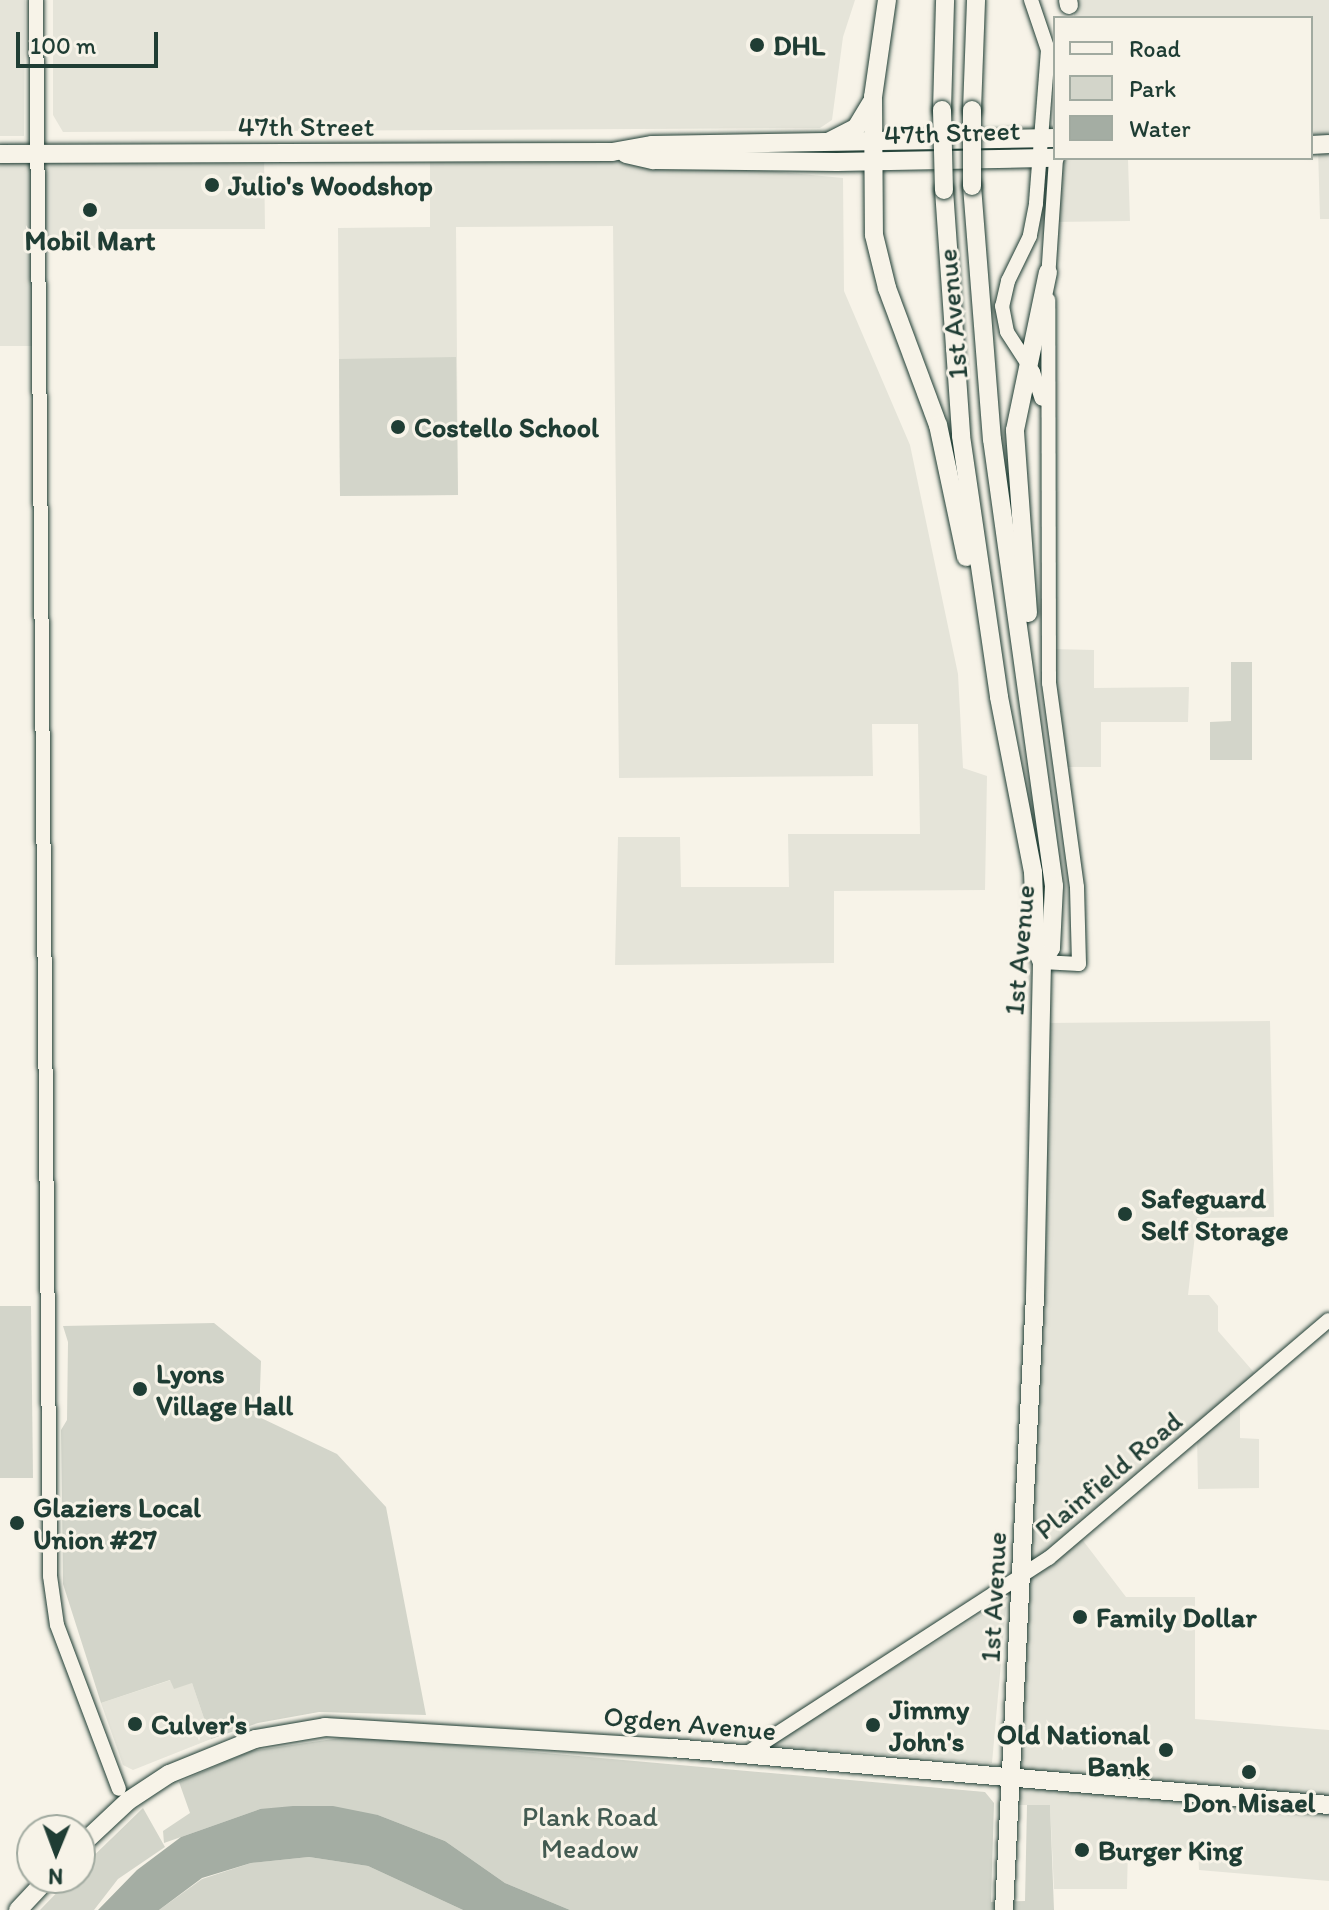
<!DOCTYPE html>
<style>
body{margin:0}
#map{position:relative;width:1329px;height:1910px;overflow:hidden;background:#f7f3e8;font-family:Itim,sans-serif}
div>[style]{position:absolute}
.built>*{inset:0;background:#e5e4d9}
.green>*{inset:0;background:#d3d5ca}
.water>*{inset:0;background:#a4ada3}
.roads{filter:drop-shadow(0 0 2px #1f3d34) drop-shadow(0 0 2px #1f3d34)}
.minor>*{height:14px;margin:-7px;padding:0 7px;transform-origin:7px;border-radius:7px;background:#f7f3e8}
.major>*{height:18px;margin:-9px;padding:0 9px;transform-origin:9px;border-radius:9px;background:#f7f3e8}
.bridges{filter:drop-shadow(0 0 2px #1f3d34) drop-shadow(0 0 2px #1f3d34)}
.major-bridge>*{height:18px;margin:-9px;padding:0 9px;transform-origin:9px;border-radius:9px;background:#f7f3e8}
.dots>*{width:22px;height:22px;translate:-50% -50%;box-sizing:border-box;border:4px solid #f7f3e8;border-radius:50%}
span{translate:-50% -50%;white-space:nowrap;text-align:center;line-height:1.15;-webkit-text-stroke:6px #f7f3e8;paint-order:stroke}
.poi-label{font-size:28px;color:#1f3d34;font-weight:700}
.left{translate:0 -50%;text-align:left}
.right{translate:-100% -50%;text-align:right}
.street-label{font-size:28px;color:#1f3d34}
.park-label{font-size:28px;color:#435b52}
.legend{position:absolute;left:1053px;top:16px;width:260px;height:144px;box-sizing:border-box;background:#f7f3e8;border:2px solid #a1aaa0;margin:0;padding:10px 14px;list-style:none;font-size:24px;color:#1f3d34}
.legend li{display:flex;align-items:center;gap:16px;height:40px}
.legend b{width:40px;border:2px solid #a1aaa0}
.north{position:absolute;left:16px;top:1814px;width:80px;height:80px;box-sizing:border-box;background:#f7f3e8;border:2px solid #a1aaa0;border-radius:50%;rotate:181deg;font-size:22px;font-weight:700;line-height:32px;text-align:center;color:#1f3d34}
.north::after{content:'';display:block;margin:auto;width:28px;height:36px;background:#1f3d34;clip-path:polygon(50% 0,100% 100%,50% 72%,0 100%)}
.scale{position:absolute;left:16px;top:32px;width:142px;height:36px;box-sizing:border-box;border:4px solid #1f3d34;border-top:0;padding-left:10px;font-size:24px;line-height:28px;white-space:nowrap;color:#1f3d34;-webkit-text-stroke:6px #f7f3e8;paint-order:stroke}
</style>
<div id="map">
<div class="built">
<div style="clip-path:polygon(0 0,25px 0,24px 136px,0 136px)"></div>
<div style="clip-path:polygon(53px 0,855px 0,843px 37px,832px 120px,820px 128px,63px 132px,53px 115px)"></div>
<div style="clip-path:polygon(1074px 0,1329px 0,1329px 136px,1311px 136px,1311px 18px,1074px 18px)"></div>
<div style="clip-path:polygon(1318px 148px,1329px 148px,1329px 219px,1320px 219px)"></div>
<div style="clip-path:polygon(264px 155px,265px 229px,106px 229px,105px 248px,42px 249px,41px 346px,0 346px,0 157px)"></div>
<div style="clip-path:polygon(430px 155px,614px 156px,843px 178px,844px 291px,910px 445px,958px 674px,963px 768px,987px 776px,985px 890px,834px 891px,834px 963px,615px 965px,618px 837px,680px 837px,681px 887px,789px 887px,788px 834px,920px 834px,918px 724px,872px 724px,873px 776px,619px 778px,613px 226px,456px 227px,458px 495px,340px 496px,338px 228px,430px 227px)"></div>
<div style="clip-path:polygon(1059px 160px,1128px 160px,1130px 221px,1054px 222px)"></div>
<div style="clip-path:polygon(1051px 649px,1094px 650px,1094px 688px,1189px 687px,1188px 722px,1101px 722px,1101px 767px,1062px 767px)"></div>
<div style="clip-path:polygon(1270px 1021px,1274px 1217px,1197px 1218px,1188px 1295px,1209px 1295px,1218px 1306px,1218px 1331px,1258px 1377px,1240px 1392px,1240px 1438px,1259px 1439px,1259px 1488px,1198px 1489px,1197px 1435px,1078px 1534px,1126px 1597px,1195px 1597px,1195px 1719px,1329px 1730px,1329px 1881px,1199px 1870px,1198px 1849px,1128px 1848px,1127px 1889px,1054px 1889px,1050px 1805px,1013px 1805px,1045px 1023px)"></div>
<div style="clip-path:polygon(994px 1607px,1006px 1607px,992px 1763px,767px 1745px)"></div>
<div style="clip-path:polygon(171px 1680px,192px 1683px,211px 1739px,133px 1770px,123px 1765px,101px 1703px)"></div>
</div>
<div class="green">
<div style="clip-path:polygon(456px 357px,458px 495px,340px 496px,339px 359px)"></div>
<div style="clip-path:polygon(1231px 662px,1252px 662px,1252px 760px,1210px 760px,1210px 722px,1231px 721px)"></div>
<div style="clip-path:polygon(0 1306px,31px 1306px,33px 1478px,0 1478px)"></div>
<div style="clip-path:polygon(214px 1323px,261px 1361px,259px 1417px,337px 1454px,386px 1507px,426px 1715px,319px 1712px,258px 1723px,211px 1739px,192px 1683px,174px 1689px,170px 1680px,101px 1703px,63px 1584px,61px 1430px,67px 1420px,68px 1342px,63px 1326px)"></div>
<div style="clip-path:polygon(354px 1736px,985px 1792px,994px 1803px,991px 1902px,1025px 1901px,1027px 1805px,1050px 1805px,1054px 1910px,570px 1910px,505px 1883px,445px 1841px,378px 1815px,260px 1809px,164px 1843px,163px 1831px,190px 1813px,179px 1782px,251px 1751px)"></div>
<div style="clip-path:polygon(143px 1808px,165px 1847px,118px 1879px,94px 1910px,40px 1910px,71px 1878px,80px 1878px,80px 1869px)"></div>
<div style="clip-path:polygon(309px 1857px,368px 1866px,463px 1910px,159px 1910px,202px 1879px,251px 1863px)"></div>
</div>
<div class="water">
<div style="clip-path:polygon(293px 1806px,333px 1806px,378px 1815px,445px 1841px,505px 1883px,570px 1910px,463px 1910px,368px 1866px,309px 1857px,251px 1863px,202px 1878px,159px 1910px,98px 1910px,137px 1870px,181px 1837px,260px 1809px)"></div>
</div>
<div class="roads">
<div class="minor">
<div style="left:36px;top:0;width:1576px;rotate:89.49deg"></div>
<div style="left:50px;top:1576px;width:49px;rotate:81.9deg"></div>
<div style="left:57px;top:1625px;width:175px;rotate:69.3deg"></div>
<div style="left:1031px;top:0;width:53px;rotate:71.2deg"></div>
<div style="left:1048px;top:50px;width:154px;rotate:94.5deg"></div>
<div style="left:1036px;top:204px;width:33px;rotate:101deg"></div>
<div style="left:1030px;top:236px;width:50px;rotate:116.1deg"></div>
<div style="left:1008px;top:281px;width:26px;rotate:103deg"></div>
<div style="left:1002px;top:306px;width:26px;rotate:79deg"></div>
<div style="left:1007px;top:332px;width:48px;rotate:57deg"></div>
<div style="left:1033px;top:372px;width:28px;rotate:72deg"></div>
<div style="left:1048px;top:279px;width:121px;rotate:-86.2deg"></div>
<div style="left:1042px;top:962px;width:37px;rotate:3deg"></div>
<div style="left:1079px;top:964px;width:77px;rotate:-91.5deg"></div>
<div style="left:1077px;top:887px;width:206px;rotate:-97.8deg"></div>
<div style="left:1049px;top:683px;width:383px;rotate:-90.1deg"></div>
<div style="left:744px;top:1755px;width:363px;rotate:-32.9deg"></div>
<div style="left:1049px;top:1558px;width:367px;rotate:-40.4deg"></div>
</div>
<div class="major">
<div style="left:887px;top:0;width:98px;rotate:98.2deg"></div>
<div style="left:873px;top:97px;width:138px;rotate:89.6deg"></div>
<div style="left:874px;top:235px;width:55px;rotate:76.2deg"></div>
<div style="left:887px;top:288px;width:146px;rotate:69.6deg"></div>
<div style="left:938px;top:425px;width:135px;rotate:78deg"></div>
<div style="left:1068px;top:0;width:5px;rotate:79deg"></div>
<div style="left:942px;top:110px;width:110px;rotate:-88.4deg"></div>
<div style="left:972px;top:110px;width:110px;rotate:-87.9deg"></div>
<div style="left:830px;top:141px;width:29px;rotate:-27deg"></div>
<div style="left:856px;top:128px;width:29px;rotate:-59deg"></div>
<div style="left:1311px;top:145px;width:18px;rotate:-3deg"></div>
<div style="left:0;top:154px;width:612px;rotate:-0.19deg"></div>
<div style="left:612px;top:152px;width:41px;rotate:-9.9deg"></div>
<div style="left:652px;top:145px;width:403px;rotate:-1deg"></div>
<div style="left:626px;top:154px;width:28px;rotate:13deg"></div>
<div style="left:653px;top:160px;width:184px;rotate:0.6deg"></div>
<div style="left:837px;top:162px;width:218px;rotate:-1.1deg"></div>
<div style="left:972px;top:186px;width:254px;rotate:85.5deg"></div>
<div style="left:992px;top:439px;width:451px;rotate:82.1deg"></div>
<div style="left:1054px;top:886px;width:62px;rotate:92.8deg"></div>
<div style="left:1051px;top:948px;width:17px;rotate:123deg"></div>
<div style="left:1042px;top:962px;width:334px;rotate:91.2deg"></div>
<div style="left:1035px;top:1296px;width:615px;rotate:92.89deg"></div>
<div style="left:944px;top:190px;width:247px;rotate:86deg"></div>
<div style="left:961px;top:436px;width:264px;rotate:81.7deg"></div>
<div style="left:999px;top:697px;width:178px;rotate:79deg"></div>
<div style="left:1033px;top:872px;width:77px;rotate:87.8deg"></div>
<div style="left:1036px;top:949px;width:14px;rotate:65deg"></div>
<div style="left:1028px;top:613px;width:183px;rotate:-94.1deg"></div>
<div style="left:1015px;top:430px;width:161px;rotate:-78.2deg"></div>
<div style="left:80px;top:1846px;width:66px;rotate:-43.2deg"></div>
<div style="left:128px;top:1801px;width:49px;rotate:-33.4deg"></div>
<div style="left:169px;top:1774px;width:93px;rotate:-22.1deg"></div>
<div style="left:255px;top:1739px;width:71px;rotate:-9.7deg"></div>
<div style="left:325px;top:1727px;width:348px;rotate:3.5deg"></div>
<div style="left:672px;top:1748px;width:659px;rotate:4.96deg"></div>
<div style="left:18px;top:1910px;width:44px;rotate:-46.8deg"></div>
</div>
</div>
<div class="bridges">
<div class="major-bridge">
<div style="left:942px;top:110px;width:80px;rotate:88.6deg"></div>
<div style="left:972px;top:110px;width:76px;rotate:90deg"></div>
</div>
</div>
<div class="dots">
<div style="left:757px;top:45px;background:#1f3d34"></div>
<div style="left:212px;top:185px;background:#1f3d34"></div>
<div style="left:90px;top:210px;background:#1f3d34"></div>
<div style="left:398px;top:427px;background:#1f3d34"></div>
<div style="left:1125px;top:1214px;background:#1f3d34"></div>
<div style="left:140px;top:1389px;background:#1f3d34"></div>
<div style="left:17px;top:1523px;background:#1f3d34"></div>
<div style="left:1080px;top:1617px;background:#1f3d34"></div>
<div style="left:135px;top:1724px;background:#1f3d34"></div>
<div style="left:873px;top:1725px;background:#1f3d34"></div>
<div style="left:1166px;top:1750px;background:#1f3d34"></div>
<div style="left:1249px;top:1772px;background:#1f3d34"></div>
<div style="left:1082px;top:1850px;background:#1f3d34"></div>
</div>
<div class="poi-label">
<span class="left" style="left:773px;top:45px">DHL</span>
<span class="left" style="left:228px;top:185px">Julio's Woodshop</span>
<span style="left:90px;top:240px">Mobil Mart</span>
<span class="left" style="left:414px;top:427px">Costello School</span>
<span class="left" style="left:1141px;top:1214px">Safeguard<br>Self Storage</span>
<span class="left" style="left:156px;top:1389px">Lyons<br>Village Hall</span>
<span class="left" style="left:33px;top:1523px">Glaziers Local<br>Union #27</span>
<span class="left" style="left:1096px;top:1617px">Family Dollar</span>
<span class="left" style="left:889px;top:1725px">Jimmy<br>John's</span>
<span class="left" style="left:151px;top:1724px">Culver's</span>
<span class="right" style="left:1150px;top:1750px">Old National<br>Bank</span>
<span style="left:1249px;top:1802px">Don Misael</span>
<span class="left" style="left:1098px;top:1850px">Burger King</span>
</div>
<div class="street-label">
<span style="left:306px;top:126px">47th Street</span>
<span style="left:952px;top:132px;rotate:-2deg">47th Street</span>
<span style="left:952px;top:314px;rotate:-95deg">1st Avenue</span>
<span style="left:1019px;top:950px;rotate:-85deg">1st Avenue</span>
<span style="left:1108px;top:1475px;rotate:-40deg">Plainfield Road</span>
<span style="left:993px;top:1597px;rotate:-87deg">1st Avenue</span>
<span style="left:690px;top:1723px;rotate:5deg">Ogden Avenue</span>
</div>
<div class="park-label">
<span style="left:590px;top:1832px">Plank Road<br>Meadow</span>
</div>
<ul class="legend">
<li><b style="height:10px;background:#f7f3e8"></b>Road</li>
<li><b style="height:22px;background:#d3d5ca"></b>Park</li>
<li><b style="height:22px;background:#a4ada3"></b>Water</li>
</ul>
<div class="north">N</div>
<div class="scale">100 m</div>
</div>
